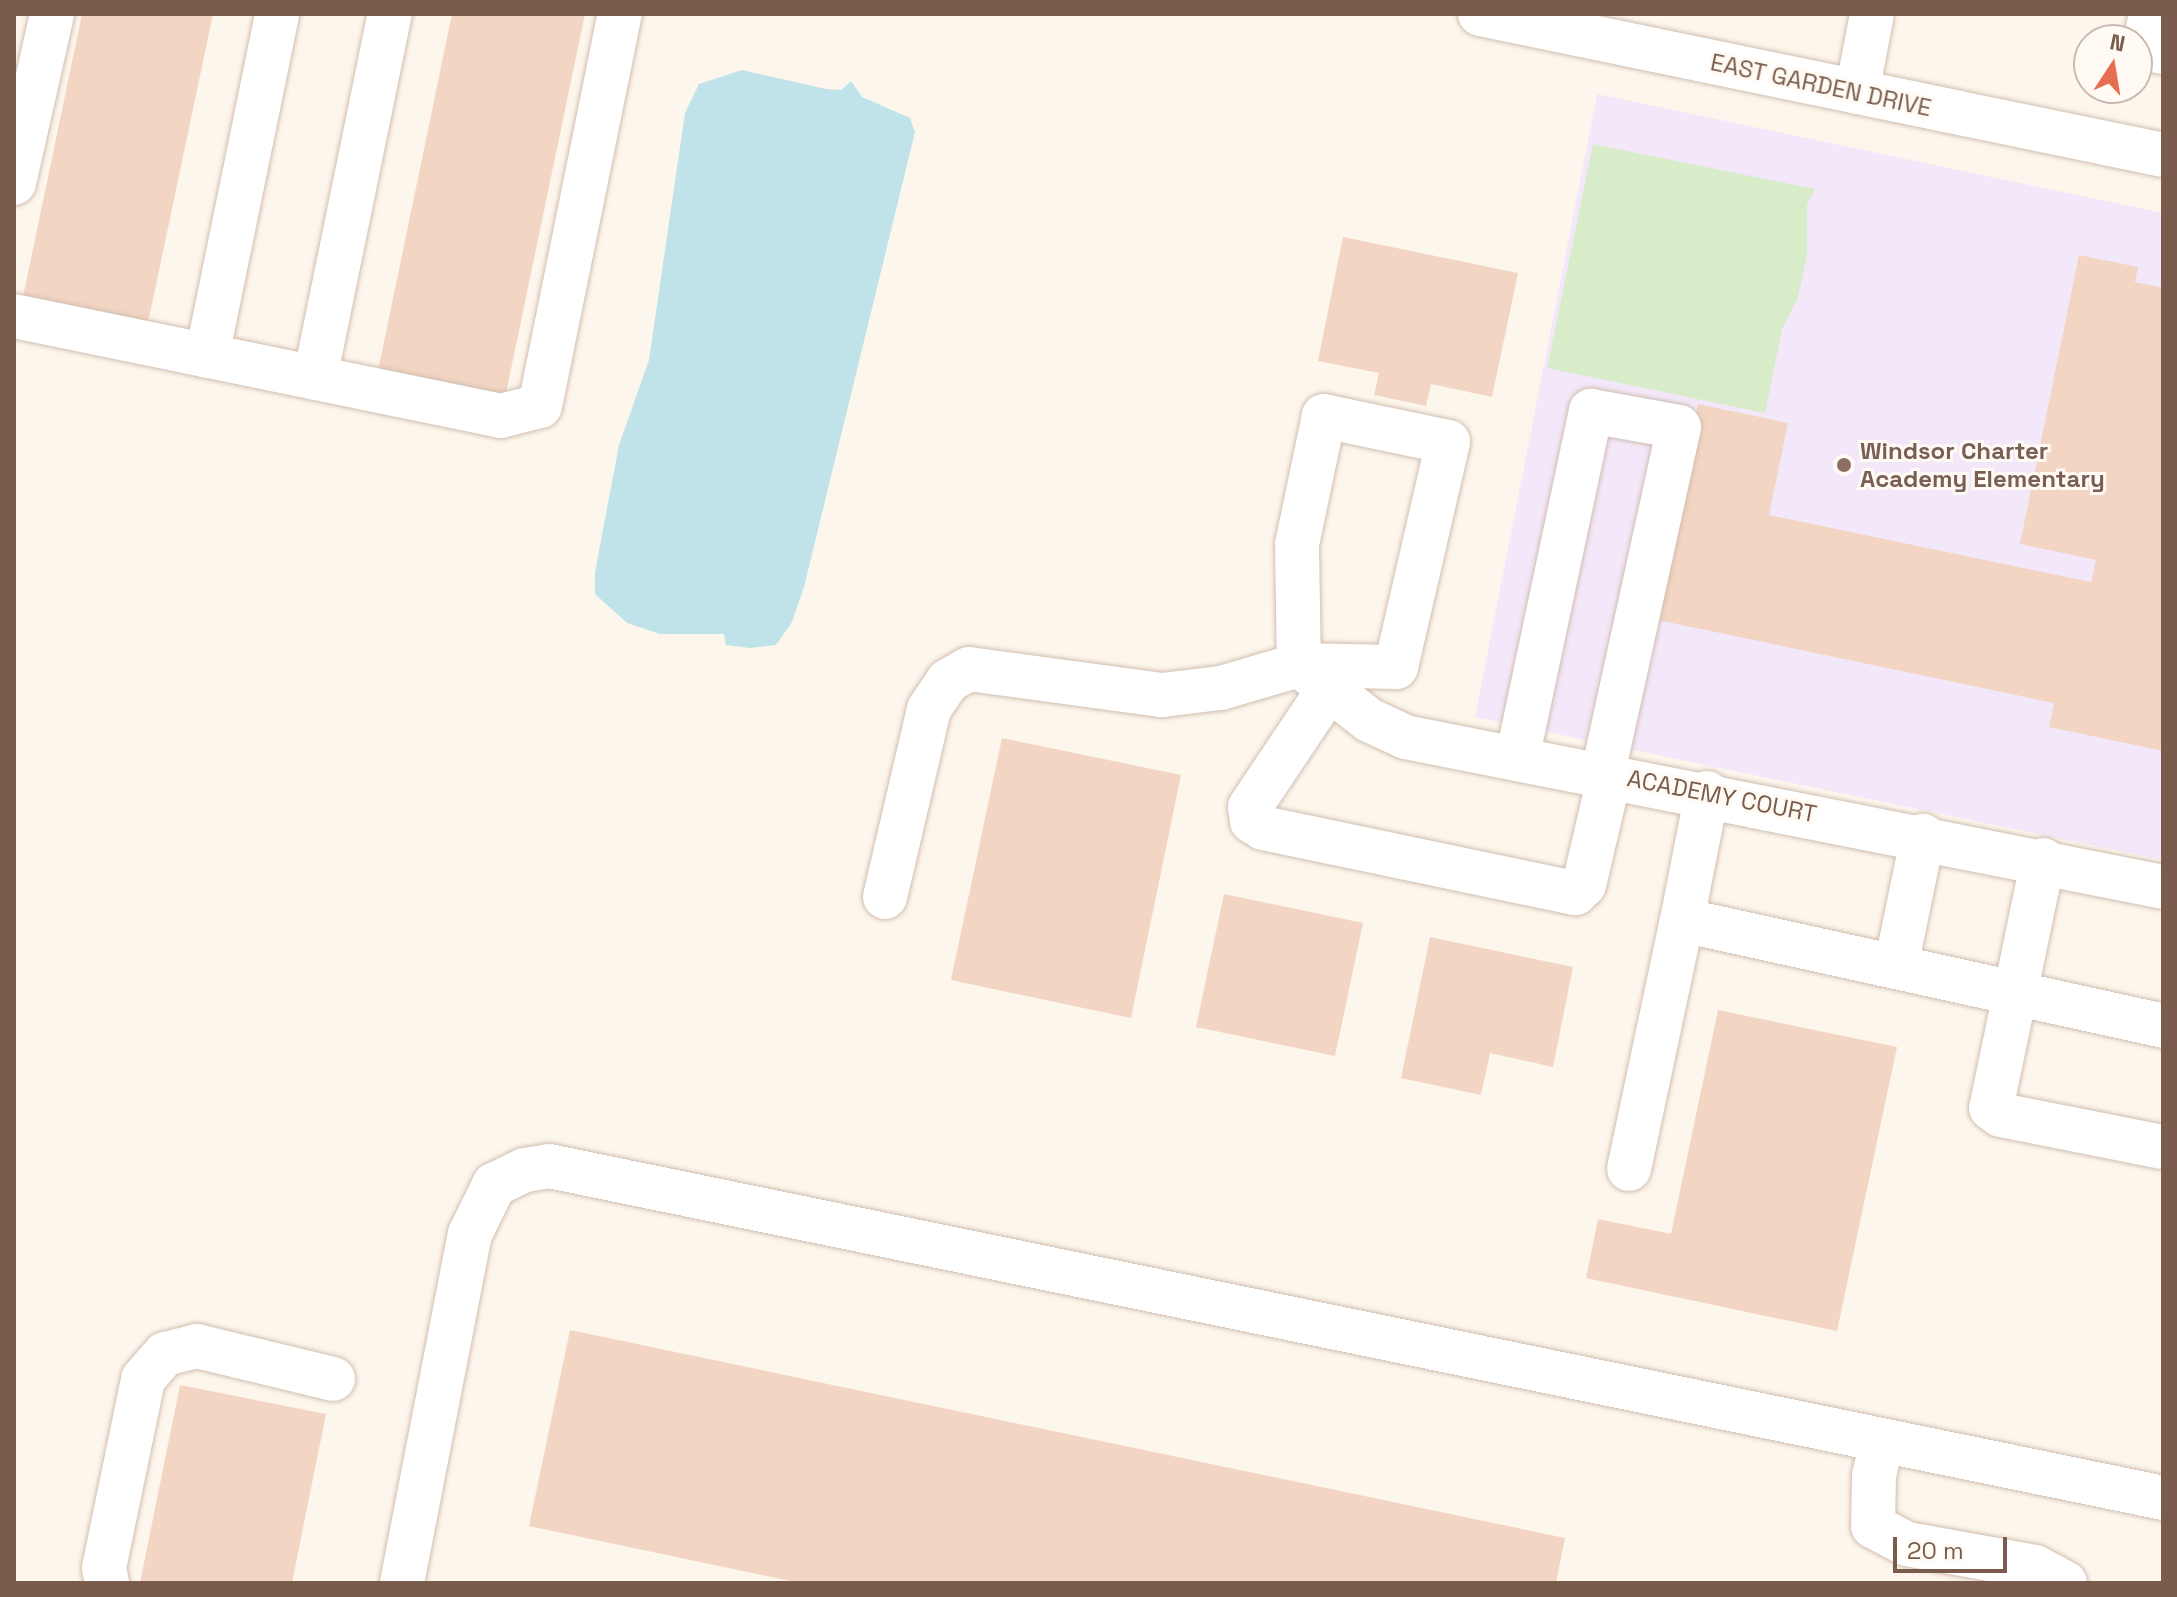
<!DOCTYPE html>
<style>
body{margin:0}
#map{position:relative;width:2177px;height:1597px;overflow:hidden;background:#fdf6ec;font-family:"Space Grotesk",sans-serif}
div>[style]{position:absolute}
.education>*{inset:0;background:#f3e8fa}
.green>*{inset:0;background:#d8ecc9}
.water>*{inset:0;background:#bfe3e8}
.building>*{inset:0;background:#f3d5c3}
.roads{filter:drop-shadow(0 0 2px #d1beb0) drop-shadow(0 0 2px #d1beb0)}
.minor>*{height:44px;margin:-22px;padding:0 22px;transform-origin:22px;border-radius:22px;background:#fff}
.dots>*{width:22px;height:22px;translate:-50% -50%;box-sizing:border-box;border:4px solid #fffaf3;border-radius:50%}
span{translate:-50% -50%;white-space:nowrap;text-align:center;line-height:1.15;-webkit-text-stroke:6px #fffaf3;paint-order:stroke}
.street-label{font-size:24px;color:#7a5c4d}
.education-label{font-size:24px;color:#785e54;font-weight:700}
.left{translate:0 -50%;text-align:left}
.frame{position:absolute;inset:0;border:16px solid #7a5c4d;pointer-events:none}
.north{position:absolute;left:2073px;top:24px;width:80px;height:80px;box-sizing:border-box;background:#fffaf3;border:2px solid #cabbb1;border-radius:50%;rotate:12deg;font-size:22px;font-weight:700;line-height:32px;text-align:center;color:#7a5c4d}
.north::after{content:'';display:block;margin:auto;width:28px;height:36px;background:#e76f51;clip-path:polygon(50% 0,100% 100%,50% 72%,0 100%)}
.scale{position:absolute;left:1893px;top:1537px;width:114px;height:36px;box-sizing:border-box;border:4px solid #7a5c4d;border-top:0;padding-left:10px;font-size:24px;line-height:28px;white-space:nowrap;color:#7a5c4d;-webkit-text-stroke:6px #fffaf3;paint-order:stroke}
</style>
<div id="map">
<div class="education">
<div style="clip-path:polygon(1597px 94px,2163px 213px,2163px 860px,1475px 717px)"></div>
</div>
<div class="green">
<div style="clip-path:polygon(1593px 144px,1815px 189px,1807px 205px,1807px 256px,1798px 297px,1782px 330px,1765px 413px,1547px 368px)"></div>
</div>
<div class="water">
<div style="clip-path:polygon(742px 70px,826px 89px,841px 90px,851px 81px,862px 97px,910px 118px,915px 132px,804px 587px,792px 622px,776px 645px,750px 648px,726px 645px,724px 634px,660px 634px,627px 623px,595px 594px,595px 572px,619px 445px,649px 360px,685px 113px,699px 84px)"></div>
</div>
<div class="building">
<div style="clip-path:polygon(82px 14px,213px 14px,148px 323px,23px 297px)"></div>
<div style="clip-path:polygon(452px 14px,585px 14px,505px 398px,378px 371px)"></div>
<div style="clip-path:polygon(1343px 237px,1518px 273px,1492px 397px,1431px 384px,1426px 406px,1374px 395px,1379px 373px,1318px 361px)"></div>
<div style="clip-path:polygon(2079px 255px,2138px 267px,2135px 282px,2163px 288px,2163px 751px,2049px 727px,2054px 703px,1653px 619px,1698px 404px,1788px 423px,1769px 515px,2091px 582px,2096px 560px,2020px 544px)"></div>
<div style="clip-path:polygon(1002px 738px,1181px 775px,1131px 1018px,951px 980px)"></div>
<div style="clip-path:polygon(1224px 894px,1363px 923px,1335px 1056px,1196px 1027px)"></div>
<div style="clip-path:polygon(1430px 937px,1573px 967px,1553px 1067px,1490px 1053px,1481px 1095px,1401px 1078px)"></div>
<div style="clip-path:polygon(1718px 1010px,1897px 1047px,1837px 1331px,1586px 1278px,1598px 1219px,1671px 1234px)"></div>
<div style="clip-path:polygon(570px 1330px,1565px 1538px,1556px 1583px,800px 1583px,529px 1526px)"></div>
<div style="clip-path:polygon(180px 1385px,326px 1414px,292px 1583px,140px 1583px)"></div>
</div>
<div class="roads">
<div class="minor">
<div style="left:1480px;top:14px;width:697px;rotate:11.66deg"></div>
<div style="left:2151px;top:14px;width:35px;rotate:102deg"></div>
<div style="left:2144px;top:48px;width:19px;rotate:12deg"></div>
<div style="left:1857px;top:92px;width:79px;rotate:-79.1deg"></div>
<div style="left:14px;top:183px;width:173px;rotate:-77.3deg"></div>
<div style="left:14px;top:316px;width:497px;rotate:11.6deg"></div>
<div style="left:501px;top:416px;width:40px;rotate:-14.4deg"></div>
<div style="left:540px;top:406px;width:400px;rotate:-78.5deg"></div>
<div style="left:207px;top:356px;width:349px;rotate:-78.4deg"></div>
<div style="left:315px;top:378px;width:372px;rotate:-78.4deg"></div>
<div style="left:1299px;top:665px;width:89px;rotate:38.2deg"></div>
<div style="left:1369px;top:720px;width:40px;rotate:25deg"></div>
<div style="left:1405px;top:737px;width:773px;rotate:11.19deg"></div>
<div style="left:1329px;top:689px;width:142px;rotate:123.8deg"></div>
<div style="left:1250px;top:807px;width:14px;rotate:82deg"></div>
<div style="left:1252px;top:821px;width:13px;rotate:32deg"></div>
<div style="left:1263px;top:828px;width:319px;rotate:11.8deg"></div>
<div style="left:1575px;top:893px;width:12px;rotate:-42deg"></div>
<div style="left:1584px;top:885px;width:114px;rotate:-76.8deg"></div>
<div style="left:1517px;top:759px;width:356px;rotate:-78deg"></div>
<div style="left:1591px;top:411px;width:89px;rotate:10.3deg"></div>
<div style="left:1679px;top:427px;width:354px;rotate:102.4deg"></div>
<div style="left:1707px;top:793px;width:129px;rotate:101.1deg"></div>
<div style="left:1682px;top:920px;width:493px;rotate:12.4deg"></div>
<div style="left:2043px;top:860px;width:253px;rotate:101.8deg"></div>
<div style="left:1991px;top:1108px;width:12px;rotate:35deg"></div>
<div style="left:2001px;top:1115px;width:165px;rotate:11.2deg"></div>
<div style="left:885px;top:897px;width:193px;rotate:-76.8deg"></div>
<div style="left:929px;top:709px;width:34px;rotate:-56deg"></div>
<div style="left:948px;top:681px;width:24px;rotate:-30deg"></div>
<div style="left:969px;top:669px;width:195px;rotate:7.7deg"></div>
<div style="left:1162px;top:695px;width:59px;rotate:-6.8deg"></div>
<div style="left:1221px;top:688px;width:81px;rotate:-16.4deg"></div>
<div style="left:1299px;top:665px;width:97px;rotate:1.2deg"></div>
<div style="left:1396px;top:667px;width:231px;rotate:-77deg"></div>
<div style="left:1448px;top:442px;width:127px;rotate:-168.2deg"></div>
<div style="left:1324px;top:416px;width:131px;rotate:101.9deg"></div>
<div style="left:1297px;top:544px;width:121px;rotate:89.1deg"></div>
<div style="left:1896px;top:966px;width:133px;rotate:-78.3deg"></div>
<div style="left:1629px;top:1169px;width:255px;rotate:-78deg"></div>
<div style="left:1882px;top:1441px;width:36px;rotate:103deg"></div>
<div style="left:1874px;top:1476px;width:50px;rotate:91.1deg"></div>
<div style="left:1873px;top:1526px;width:38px;rotate:28deg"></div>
<div style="left:1907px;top:1544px;width:130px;rotate:10.2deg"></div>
<div style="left:2035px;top:1567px;width:34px;rotate:28deg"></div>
<div style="left:107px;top:1583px;width:15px;rotate:-101deg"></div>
<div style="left:104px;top:1568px;width:193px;rotate:-78.3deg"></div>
<div style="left:143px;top:1379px;width:33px;rotate:-49deg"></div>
<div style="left:165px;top:1354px;width:33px;rotate:-14deg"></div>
<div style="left:197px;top:1346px;width:140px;rotate:13.6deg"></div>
<div style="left:402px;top:1583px;width:356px;rotate:-79deg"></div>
<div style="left:470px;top:1234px;width:55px;rotate:-63.9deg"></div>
<div style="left:494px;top:1185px;width:34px;rotate:-26deg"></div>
<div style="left:525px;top:1170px;width:24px;rotate:-9deg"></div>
<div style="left:549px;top:1166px;width:1648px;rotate:11.62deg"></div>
</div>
</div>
<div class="dots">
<div style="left:1844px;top:465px;background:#8d6e63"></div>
</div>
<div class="street-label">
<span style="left:1821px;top:85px;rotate:12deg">EAST GARDEN DRIVE</span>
<span style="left:1722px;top:796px;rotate:11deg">ACADEMY COURT</span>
</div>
<div class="education-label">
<span class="left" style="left:1860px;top:465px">Windsor Charter<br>Academy Elementary</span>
</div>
<div class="frame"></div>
<div class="north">N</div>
<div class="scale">20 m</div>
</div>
